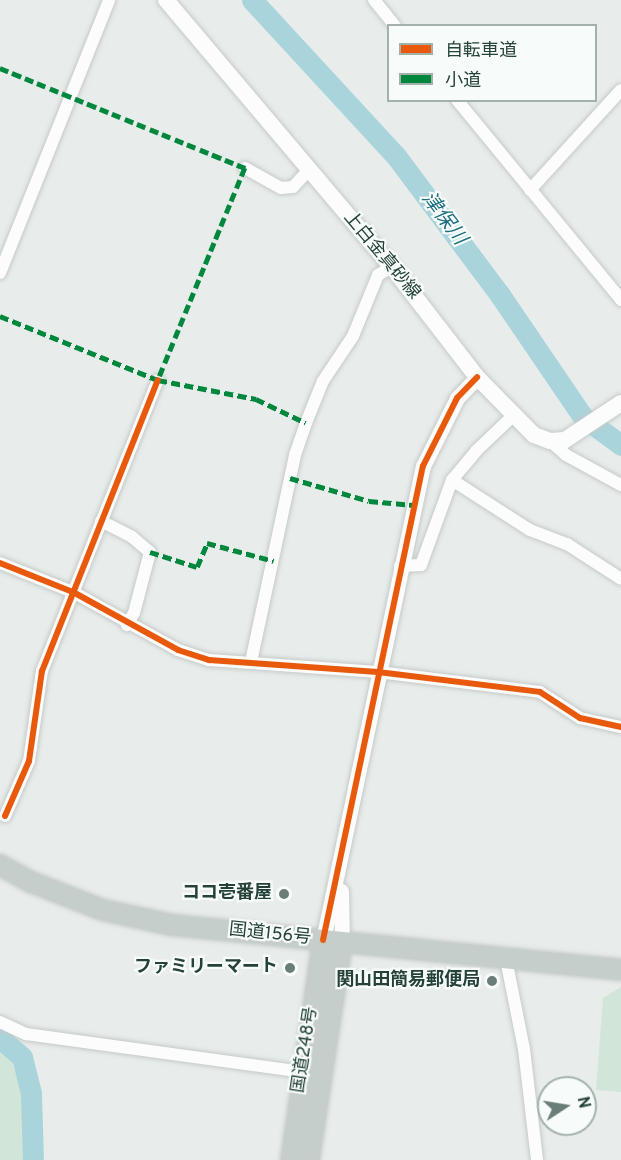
<!DOCTYPE html>
<meta charset="utf-8">
<style>
body{margin:0}
#map{position:relative;width:621px;height:1160px;overflow:hidden;background:#e8edeb;font-family:Overpass,"Noto Sans JP",sans-serif}
div>[style]{position:absolute}
.green>*{inset:0;background:#d1e6d8}
.river>*{height:21px;margin:-10.5px;padding:0 10.5px;transform-origin:10.5px;border-radius:10.5px;background:#a9d4db}
.roads{filter:drop-shadow(0 0 2px #c5cac8) drop-shadow(0 0 2px #c5cac8)}
.minor>*{height:12px;margin:-6px;padding:0 6px;transform-origin:6px;border-radius:6px;background:#fcfcfc}
.tertiary>*{height:15px;margin:-7.5px;padding:0 7.5px;transform-origin:7.5px;border-radius:7.5px;background:#fcfcfc}
.secondary>*{height:16px;margin:-8px;padding:0 8px;transform-origin:8px;border-radius:8px;background:#fcfcfc}
.trunk>*{height:20px;margin:-10px;padding:0 10px;transform-origin:10px;border-radius:10px;background:#c6cecc}
.quiet>*{height:4.5px;margin-top:-2.25px;transform-origin:0;background:repeating-linear-gradient(90deg,#00873e 0 9px,transparent 0 13.5px)}
.cycleway>*{height:6px;margin:-3px;padding:0 3px;transform-origin:3px;border-radius:3px;background:#e8590c}
.dots>*{width:16px;height:16px;translate:-50% -50%;box-sizing:border-box;border:3px solid #f7fbf9;border-radius:50%}
span{translate:-50% -50%;white-space:nowrap;text-align:center;line-height:1.15;-webkit-text-stroke:4.5px #f7fbf9;paint-order:stroke}
.street-label{font-size:18px;color:#24423a}
.poi-label{font-size:18px;color:#24423a;font-weight:700}
.right{translate:-100% -50%;text-align:right}
.water-label{font-size:20px;color:#1c6f80;font-style:italic}
.legend{position:absolute;left:387px;top:24px;width:210px;height:78px;box-sizing:border-box;background:#f7fbf9;border:2px solid #a3b1ad;margin:0;padding:8px 10px;list-style:none;font-size:18px;color:#24423a}
.legend li{display:flex;align-items:center;gap:12px;height:30px}
.legend b{width:30px;border:2px solid #a3b1ad}
.north{position:absolute;left:537px;top:1076px;width:60px;height:60px;box-sizing:border-box;background:#f7fbf9;border:2px solid #a3b1ad;border-radius:50%;rotate:78deg;font-size:16px;font-weight:700;line-height:24px;text-align:center;color:#24423a}
.north::after{content:'';display:block;margin:auto;width:21px;height:27px;background:#697e78;clip-path:polygon(50% 0,100% 100%,50% 72%,0 100%)}
</style>
<div id="map">
<div class="green">
<div style="clip-path:polygon(621px 987px,621px 1092px,596px 1090px,603px 998px)"></div>
<div style="clip-path:polygon(0 1052px,9px 1053px,26px 1103px,30px 1160px,0 1160px)"></div>
</div>
<div class="river">
<div style="left:252px;top:0;width:212px;rotate:47.3deg"></div>
<div style="left:396px;top:156px;width:174px;rotate:53.2deg"></div>
<div style="left:500px;top:295px;width:148px;rotate:55.8deg"></div>
<div style="left:583px;top:417px;width:47px;rotate:36.4deg"></div>
<div style="left:0;top:1038px;width:29px;rotate:41deg"></div>
<div style="left:22px;top:1057px;width:38px;rotate:76deg"></div>
<div style="left:31px;top:1094px;width:66px;rotate:88.3deg"></div>
</div>
<div class="roads">
<div class="minor">
<div style="left:374px;top:0;width:33px;rotate:51deg"></div>
<div style="left:457px;top:100px;width:259px;rotate:50.6deg"></div>
<div style="left:245px;top:168px;width:41px;rotate:29.1deg"></div>
<div style="left:281px;top:188px;width:12px;rotate:-5deg"></div>
<div style="left:293px;top:187px;width:22px;rotate:-47deg"></div>
<div style="left:530px;top:190px;width:135px;rotate:-47.7deg"></div>
<div style="left:0;top:273px;width:294px;rotate:-68.2deg"></div>
<div style="left:550px;top:441px;width:21px;rotate:41deg"></div>
<div style="left:566px;top:455px;width:63px;rotate:28.6deg"></div>
<div style="left:452px;top:480px;width:93px;rotate:32.7deg"></div>
<div style="left:530px;top:530px;width:40px;rotate:21deg"></div>
<div style="left:567px;top:544px;width:64px;rotate:32.9deg"></div>
<div style="left:101px;top:521px;width:35px;rotate:27deg"></div>
<div style="left:132px;top:537px;width:23px;rotate:40deg"></div>
<div style="left:150px;top:552px;width:63px;rotate:104.7deg"></div>
<div style="left:134px;top:613px;width:14px;rotate:120deg"></div>
<div style="left:0;top:563px;width:79px;rotate:21.7deg"></div>
<div style="left:73px;top:592px;width:120px;rotate:28.9deg"></div>
<div style="left:178px;top:650px;width:33px;rotate:18deg"></div>
<div style="left:209px;top:660px;width:169px;rotate:4.1deg"></div>
<div style="left:378px;top:672px;width:163px;rotate:7deg"></div>
<div style="left:540px;top:692px;width:48px;rotate:33deg"></div>
<div style="left:580px;top:718px;width:42px;rotate:12.4deg"></div>
<div style="left:400px;top:566px;width:21px;rotate:-3deg"></div>
<div style="left:421px;top:565px;width:90px;rotate:-70deg"></div>
<div style="left:452px;top:480px;width:38px;rotate:-50deg"></div>
<div style="left:476px;top:451px;width:52px;rotate:-43.5deg"></div>
<div style="left:251px;top:662px;width:212px;rotate:-78deg"></div>
<div style="left:295px;top:455px;width:34px;rotate:-71deg"></div>
<div style="left:306px;top:423px;width:45px;rotate:-68deg"></div>
<div style="left:323px;top:381px;width:54px;rotate:-56.3deg"></div>
<div style="left:353px;top:336px;width:66px;rotate:-67.7deg"></div>
<div style="left:378px;top:275px;width:16px;rotate:-30deg"></div>
<div style="left:5px;top:816px;width:60px;rotate:-66.4deg"></div>
<div style="left:29px;top:761px;width:91px;rotate:-81.8deg"></div>
<div style="left:42px;top:671px;width:313px;rotate:-68.3deg"></div>
<div style="left:506px;top:959px;width:92px;rotate:78.7deg"></div>
<div style="left:524px;top:1049px;width:112px;rotate:83.3deg"></div>
<div style="left:0;top:1022px;width:29px;rotate:25deg"></div>
<div style="left:26px;top:1034px;width:279px;rotate:7.8deg"></div>
</div>
<div class="tertiary">
<div style="left:341px;top:891px;width:51px;rotate:88.9deg"></div>
<div style="left:323px;top:940px;width:484px;rotate:-78.1deg"></div>
<div style="left:423px;top:466px;width:76px;rotate:-63.4deg"></div>
<div style="left:457px;top:398px;width:29px;rotate:-46deg"></div>
</div>
<div class="secondary">
<div style="left:166px;top:0;width:350px;rotate:49.8deg"></div>
<div style="left:392px;top:267px;width:139px;rotate:52.3deg"></div>
<div style="left:477px;top:377px;width:81px;rotate:45.5deg"></div>
<div style="left:534px;top:435px;width:17px;rotate:21deg"></div>
<div style="left:550px;top:441px;width:15px;rotate:-4deg"></div>
<div style="left:565px;top:440px;width:67px;rotate:-33.5deg"></div>
</div>
<div class="trunk">
<div style="left:0;top:865px;width:35px;rotate:29deg"></div>
<div style="left:31px;top:882px;width:77px;rotate:21.3deg"></div>
<div style="left:103px;top:910px;width:71px;rotate:12.3deg"></div>
<div style="left:172px;top:925px;width:451px;rotate:5.7deg"></div>
<div style="left:291px;top:1160px;width:222px;rotate:-81.7deg"></div>
<div style="left:309px;top:1160px;width:220px;rotate:-81.4deg"></div>
</div>
</div>
<div class="quiet">
<div style="left:0;top:68px;width:265px;rotate:22.2deg"></div>
<div style="left:245px;top:168px;width:229px;rotate:112.3deg"></div>
<div style="left:0;top:316px;width:170px;rotate:22.1deg"></div>
<div style="left:158px;top:380px;width:100px;rotate:11deg"></div>
<div style="left:256px;top:399px;width:55px;rotate:25.6deg"></div>
<div style="left:290px;top:478px;width:82px;rotate:16.2deg"></div>
<div style="left:369px;top:501px;width:45px;rotate:5.1deg"></div>
<div style="left:150px;top:552px;width:49px;rotate:17.7deg"></div>
<div style="left:197px;top:567px;width:26px;rotate:-67deg"></div>
<div style="left:207px;top:543px;width:69px;rotate:15deg"></div>
</div>
<div class="cycleway">
<div style="left:0;top:563px;width:79px;rotate:21.7deg"></div>
<div style="left:73px;top:592px;width:120px;rotate:28.9deg"></div>
<div style="left:178px;top:650px;width:33px;rotate:18deg"></div>
<div style="left:209px;top:660px;width:169px;rotate:4.1deg"></div>
<div style="left:378px;top:672px;width:163px;rotate:7deg"></div>
<div style="left:540px;top:692px;width:48px;rotate:33deg"></div>
<div style="left:580px;top:718px;width:42px;rotate:12.4deg"></div>
<div style="left:5px;top:816px;width:60px;rotate:-66.4deg"></div>
<div style="left:29px;top:761px;width:91px;rotate:-81.8deg"></div>
<div style="left:42px;top:671px;width:313px;rotate:-68.3deg"></div>
<div style="left:323px;top:940px;width:484px;rotate:-78.1deg"></div>
<div style="left:423px;top:466px;width:76px;rotate:-63.4deg"></div>
<div style="left:457px;top:398px;width:29px;rotate:-46deg"></div>
</div>
<div class="dots">
<div style="left:284px;top:894px;background:#697e78"></div>
<div style="left:290px;top:968px;background:#697e78"></div>
<div style="left:492px;top:981px;background:#697e78"></div>
</div>
<div class="street-label">
<span style="left:381px;top:256px;rotate:50deg">上白金真砂線</span>
<span style="left:270px;top:935px;rotate:6deg">国道156号</span>
<span style="left:306px;top:1050px;rotate:-81deg">国道248号</span>
</div>
<div class="poi-label">
<span class="right" style="left:272px;top:894px">ココ壱番屋</span>
<span class="right" style="left:278px;top:968px">ファミリーマート</span>
<span class="right" style="left:480px;top:981px">関山田簡易郵便局</span>
</div>
<div class="water-label">
<span style="left:443px;top:219px;rotate:53deg">津保川</span>
</div>
<ul class="legend">
<li><b style="height:8px;background:#e8590c"></b>自転車道</li>
<li><b style="height:8px;background:#00873e"></b>小道</li>
</ul>
<div class="north">N</div>
</div>
